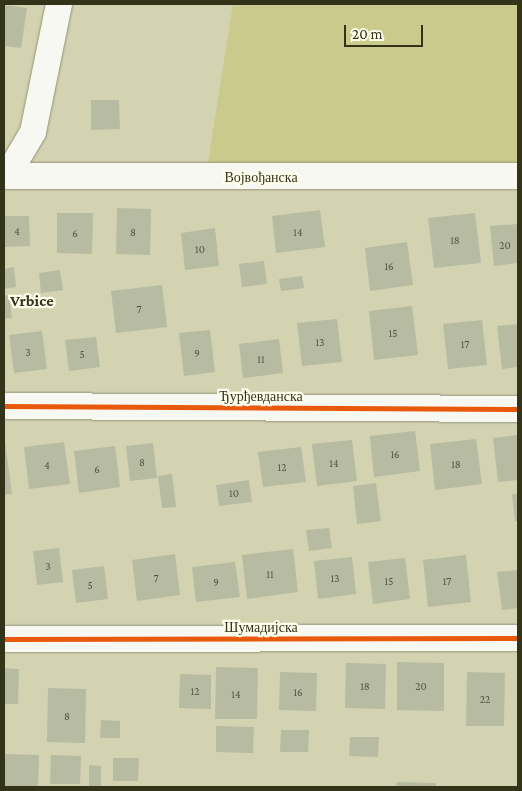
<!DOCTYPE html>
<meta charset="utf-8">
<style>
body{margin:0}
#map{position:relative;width:522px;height:791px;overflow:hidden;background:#d3d3b1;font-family:"Crimson Pro",serif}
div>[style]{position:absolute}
.green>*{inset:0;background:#caca8c}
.building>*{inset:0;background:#b6bba2}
.roads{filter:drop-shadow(0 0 1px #949479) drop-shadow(0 0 1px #949479)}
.minor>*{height:26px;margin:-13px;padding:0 13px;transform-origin:13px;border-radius:13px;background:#f8f8f3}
.cycleway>*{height:5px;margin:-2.5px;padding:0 2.5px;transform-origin:2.5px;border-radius:2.5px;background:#e8590c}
span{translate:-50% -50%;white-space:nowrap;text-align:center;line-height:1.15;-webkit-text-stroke:4.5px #feffec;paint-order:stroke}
.number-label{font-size:11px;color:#54553c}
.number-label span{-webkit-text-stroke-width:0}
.street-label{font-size:14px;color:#33331a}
.quarter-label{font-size:16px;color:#33331a;font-weight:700}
.frame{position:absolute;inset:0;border:5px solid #33331a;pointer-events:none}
.scale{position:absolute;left:344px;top:25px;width:79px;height:22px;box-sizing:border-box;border:2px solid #33331a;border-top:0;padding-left:6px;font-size:15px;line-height:18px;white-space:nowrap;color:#33331a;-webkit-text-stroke:4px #feffec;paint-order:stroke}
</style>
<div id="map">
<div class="green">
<div style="clip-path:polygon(233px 4px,518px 4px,518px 172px,206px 175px)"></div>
</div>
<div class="building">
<div style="clip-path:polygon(4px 5px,27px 8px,21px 48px,4px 46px)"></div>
<div style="clip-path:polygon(91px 100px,119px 100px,120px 129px,91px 130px)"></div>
<div style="clip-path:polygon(117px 208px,151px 209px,150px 255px,116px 254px)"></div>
<div style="clip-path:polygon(320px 210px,325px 247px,276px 253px,272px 216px)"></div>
<div style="clip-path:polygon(57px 213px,93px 213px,92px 254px,57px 253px)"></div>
<div style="clip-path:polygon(475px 213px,481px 263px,434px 268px,428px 218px)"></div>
<div style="clip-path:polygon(4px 216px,29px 216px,30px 246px,4px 247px)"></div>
<div style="clip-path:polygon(518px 224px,518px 263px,494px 266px,490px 226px)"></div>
<div style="clip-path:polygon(215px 228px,219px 266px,185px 270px,181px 233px)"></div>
<div style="clip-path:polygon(407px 242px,413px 285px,370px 291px,365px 248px)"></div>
<div style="clip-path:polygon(264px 261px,267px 284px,242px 287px,239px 264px)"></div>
<div style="clip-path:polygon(14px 267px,16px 287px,4px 289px,4px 269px)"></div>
<div style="clip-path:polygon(60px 270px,63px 290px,41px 293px,39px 273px)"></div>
<div style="clip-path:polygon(302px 276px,304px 288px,281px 291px,279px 279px)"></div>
<div style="clip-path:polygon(162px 285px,167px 327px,116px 333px,111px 291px)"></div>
<div style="clip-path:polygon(9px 295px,12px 318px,4px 319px,4px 296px)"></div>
<div style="clip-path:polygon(412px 306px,418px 355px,374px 360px,369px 311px)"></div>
<div style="clip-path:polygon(337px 319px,342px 362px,302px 366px,297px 323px)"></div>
<div style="clip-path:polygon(482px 320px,487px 365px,448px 369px,443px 324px)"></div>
<div style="clip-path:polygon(518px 324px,518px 367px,502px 369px,497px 326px)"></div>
<div style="clip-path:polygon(210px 330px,215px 372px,184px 376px,179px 333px)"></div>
<div style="clip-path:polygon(42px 331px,47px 369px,14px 373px,9px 335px)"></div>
<div style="clip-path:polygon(96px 337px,100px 367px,69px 371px,65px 340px)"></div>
<div style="clip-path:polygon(279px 339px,283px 373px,243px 378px,239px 344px)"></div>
<div style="clip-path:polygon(415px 431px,420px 471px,374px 477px,370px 436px)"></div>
<div style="clip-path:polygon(4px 434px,12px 494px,4px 495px)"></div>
<div style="clip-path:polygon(518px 435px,518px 480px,498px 482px,493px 438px)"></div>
<div style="clip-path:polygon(476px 439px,482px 484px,435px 490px,430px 444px)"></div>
<div style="clip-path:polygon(352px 440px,357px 481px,317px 486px,312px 444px)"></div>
<div style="clip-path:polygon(64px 442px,70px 484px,29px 489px,24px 447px)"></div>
<div style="clip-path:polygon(153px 443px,157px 478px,130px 481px,126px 446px)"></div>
<div style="clip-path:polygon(115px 446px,120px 487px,79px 493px,74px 451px)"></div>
<div style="clip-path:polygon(301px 447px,306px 482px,263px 487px,258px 452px)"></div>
<div style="clip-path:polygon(172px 474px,176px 507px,162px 508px,158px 476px)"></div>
<div style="clip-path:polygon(249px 480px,252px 502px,219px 506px,216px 485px)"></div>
<div style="clip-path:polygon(376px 483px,381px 521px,357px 524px,353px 486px)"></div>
<div style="clip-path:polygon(512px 494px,518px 494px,518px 521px,515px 521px)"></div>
<div style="clip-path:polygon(329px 528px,332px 548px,309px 551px,306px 530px)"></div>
<div style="clip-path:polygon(59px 548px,63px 582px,37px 585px,33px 551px)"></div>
<div style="clip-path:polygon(293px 549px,298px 592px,247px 599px,242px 555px)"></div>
<div style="clip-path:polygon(175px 554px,180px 595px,137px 601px,132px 560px)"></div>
<div style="clip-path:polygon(466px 555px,471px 602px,428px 607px,423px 560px)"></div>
<div style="clip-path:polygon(352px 557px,356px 594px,318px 599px,314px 561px)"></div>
<div style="clip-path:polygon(405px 558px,410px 599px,373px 604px,368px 562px)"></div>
<div style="clip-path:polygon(235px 562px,240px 597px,196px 602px,192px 567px)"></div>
<div style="clip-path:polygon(104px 566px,108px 599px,76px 603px,72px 570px)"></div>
<div style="clip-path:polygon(518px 570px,518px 608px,502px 610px,497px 572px)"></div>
<div style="clip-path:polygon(397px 662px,444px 663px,444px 711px,397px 710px)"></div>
<div style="clip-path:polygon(346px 663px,386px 664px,385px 709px,345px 708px)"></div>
<div style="clip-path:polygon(216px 667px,258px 668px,257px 719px,215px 719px)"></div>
<div style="clip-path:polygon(4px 668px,19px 669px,18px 704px,4px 704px)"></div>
<div style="clip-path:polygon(280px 672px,317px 673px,316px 711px,279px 710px)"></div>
<div style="clip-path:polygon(467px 672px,505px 673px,504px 726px,466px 726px)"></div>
<div style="clip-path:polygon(180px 674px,211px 675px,211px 709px,179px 708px)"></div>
<div style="clip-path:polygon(48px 688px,86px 689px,85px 743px,47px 742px)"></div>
<div style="clip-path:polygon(101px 720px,120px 721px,120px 738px,100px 738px)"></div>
<div style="clip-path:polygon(216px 726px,254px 727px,253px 753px,216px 752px)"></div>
<div style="clip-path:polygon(281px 730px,309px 730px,308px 752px,280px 752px)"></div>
<div style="clip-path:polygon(350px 737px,379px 737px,378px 757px,349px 756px)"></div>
<div style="clip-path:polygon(4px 754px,39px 755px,38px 787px,4px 787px)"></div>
<div style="clip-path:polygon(51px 755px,81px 756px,80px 784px,50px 784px)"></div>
<div style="clip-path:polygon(113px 758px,139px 758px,138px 781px,113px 781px)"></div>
<div style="clip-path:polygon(89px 765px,101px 766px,101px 787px,89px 787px)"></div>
<div style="clip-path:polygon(397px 782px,436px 783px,436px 787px,396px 787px)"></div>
</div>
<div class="roads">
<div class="minor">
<div style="left:4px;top:176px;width:514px"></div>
<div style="left:7px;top:176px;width:51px;rotate:-59.4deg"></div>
<div style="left:33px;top:132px;width:131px;rotate:-78.5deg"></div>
<div style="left:4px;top:406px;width:514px;rotate:0.33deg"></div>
<div style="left:4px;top:639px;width:514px;rotate:-0.11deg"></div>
</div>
</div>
<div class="cycleway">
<div style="left:4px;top:406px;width:514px;rotate:0.33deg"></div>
<div style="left:4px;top:639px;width:514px;rotate:-0.11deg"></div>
</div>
<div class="number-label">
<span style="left:17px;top:231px">4</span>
<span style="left:133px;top:232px">8</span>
<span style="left:298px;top:232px">14</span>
<span style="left:75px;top:233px">6</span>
<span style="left:455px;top:240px">18</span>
<span style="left:505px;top:245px">20</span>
<span style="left:200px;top:249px">10</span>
<span style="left:389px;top:266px">16</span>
<span style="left:139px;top:309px">7</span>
<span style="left:393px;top:333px">15</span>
<span style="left:320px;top:342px">13</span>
<span style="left:465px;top:344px">17</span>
<span style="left:28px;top:352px">3</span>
<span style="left:197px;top:353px">9</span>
<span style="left:82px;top:354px">5</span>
<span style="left:261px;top:359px">11</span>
<span style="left:395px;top:454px">16</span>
<span style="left:142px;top:462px">8</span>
<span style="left:334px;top:463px">14</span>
<span style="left:456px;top:464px">18</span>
<span style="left:47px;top:465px">4</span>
<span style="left:282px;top:467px">12</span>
<span style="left:97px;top:469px">6</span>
<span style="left:234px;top:493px">10</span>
<span style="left:48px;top:566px">3</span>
<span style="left:270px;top:574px">11</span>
<span style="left:156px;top:578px">7</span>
<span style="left:335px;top:578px">13</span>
<span style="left:389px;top:581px">15</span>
<span style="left:447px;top:581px">17</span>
<span style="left:216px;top:582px">9</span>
<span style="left:90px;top:585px">5</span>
<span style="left:365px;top:686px">18</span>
<span style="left:421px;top:686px">20</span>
<span style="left:195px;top:691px">12</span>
<span style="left:298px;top:692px">16</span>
<span style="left:236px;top:694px">14</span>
<span style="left:485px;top:699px">22</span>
<span style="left:67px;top:716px">8</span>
</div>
<div class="street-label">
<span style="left:261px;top:177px">Војвођанска</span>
<span style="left:261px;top:396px">Ђурђевданска</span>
<span style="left:261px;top:627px">Шумадијска</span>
</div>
<div class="quarter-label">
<span style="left:32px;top:301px">Vrbice</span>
</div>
<div class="frame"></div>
<div class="scale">20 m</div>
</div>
